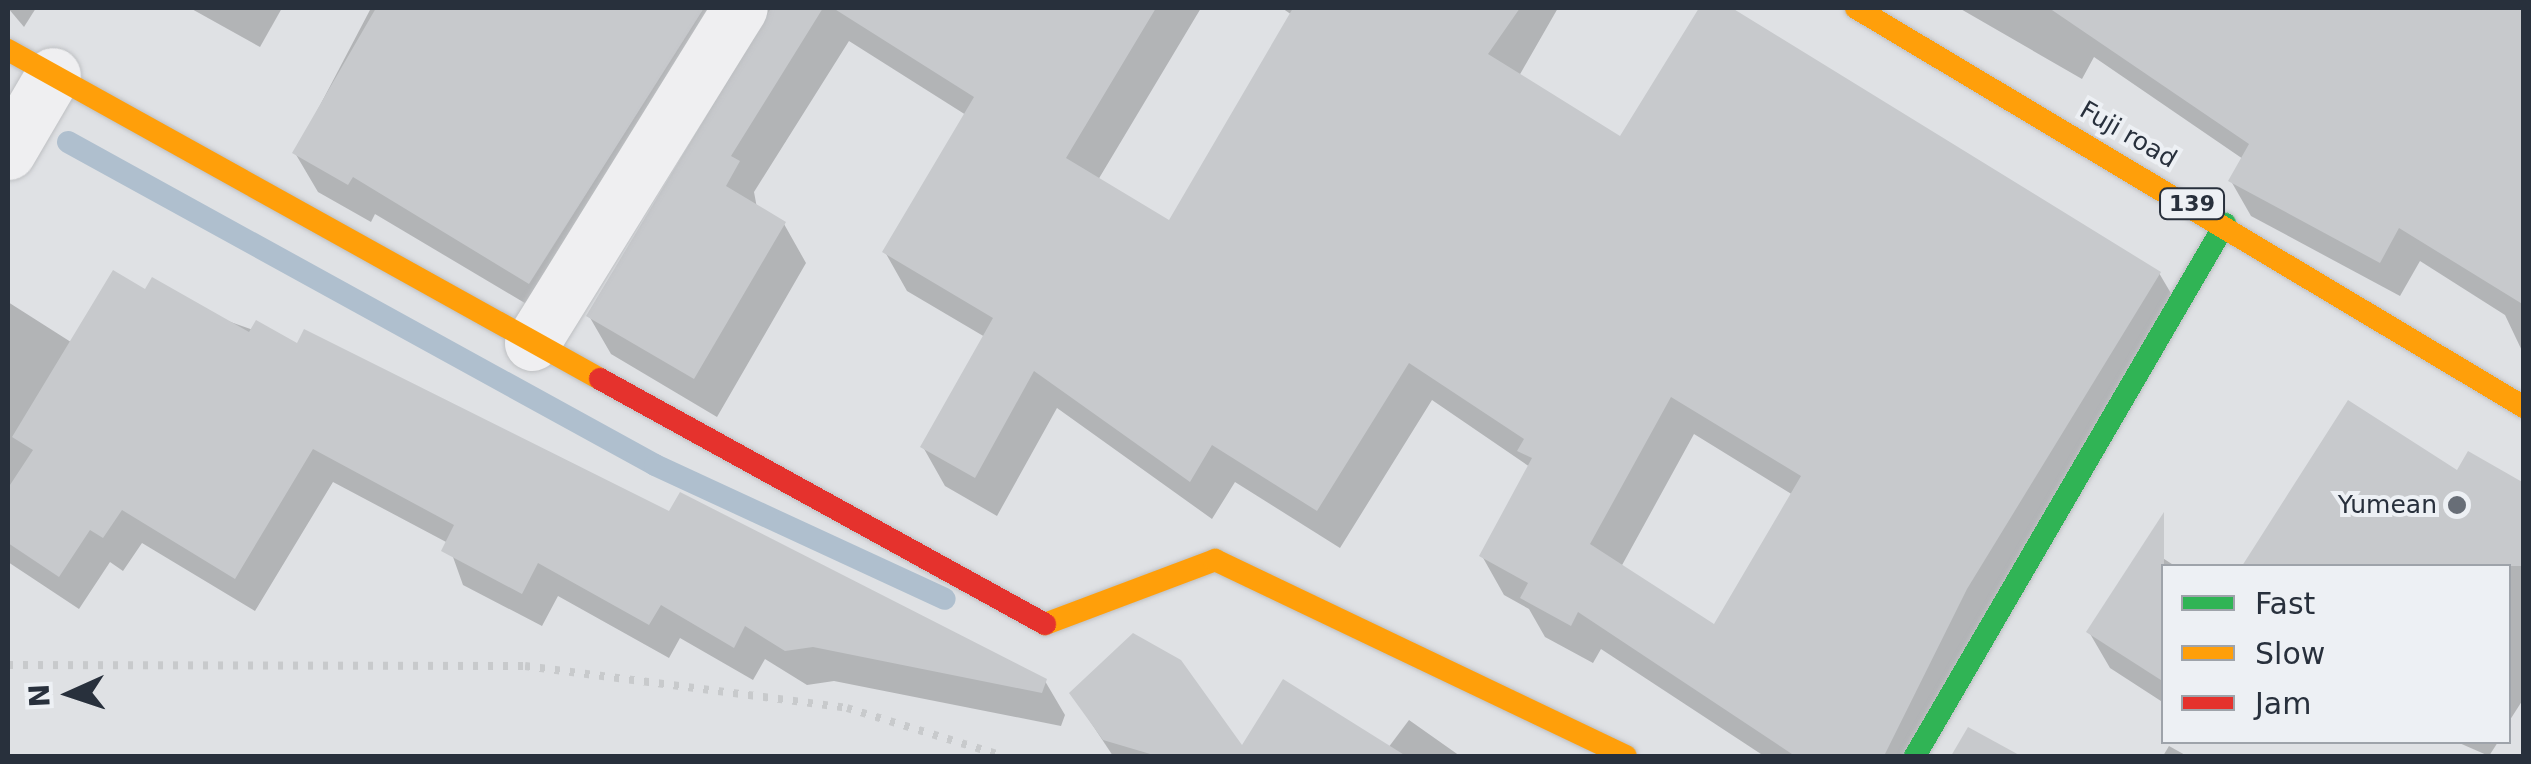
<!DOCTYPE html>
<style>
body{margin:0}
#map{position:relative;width:2531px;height:764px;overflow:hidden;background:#dfe1e4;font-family:"DejaVu Sans",sans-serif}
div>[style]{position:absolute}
.shadow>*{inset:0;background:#0003}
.stream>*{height:22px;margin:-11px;padding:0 11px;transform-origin:11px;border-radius:11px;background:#afbfce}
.building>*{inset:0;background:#c7c9cc}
.roads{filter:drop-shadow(0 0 2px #bdbfc2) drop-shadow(0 0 2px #bdbfc2)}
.street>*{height:55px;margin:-27.5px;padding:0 27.5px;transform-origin:27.5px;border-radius:27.5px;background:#efeff1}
.fast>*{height:22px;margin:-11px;padding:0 11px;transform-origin:11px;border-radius:11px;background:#30b455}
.slow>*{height:22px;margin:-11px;padding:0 11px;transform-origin:11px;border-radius:11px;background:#ff9f0a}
.jam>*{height:22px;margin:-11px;padding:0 11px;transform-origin:11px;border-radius:11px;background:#e5322d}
.rail>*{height:8px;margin-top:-4px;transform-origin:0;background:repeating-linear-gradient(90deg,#c8cacc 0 5px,transparent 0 15px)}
.dots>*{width:28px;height:28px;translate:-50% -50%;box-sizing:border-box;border:5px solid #edf0f4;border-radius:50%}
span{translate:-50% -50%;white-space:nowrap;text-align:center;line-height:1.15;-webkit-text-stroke:8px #edf0f4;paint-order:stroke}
.shield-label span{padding:2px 8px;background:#edf0f4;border:2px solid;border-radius:8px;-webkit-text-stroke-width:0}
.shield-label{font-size:22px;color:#28303c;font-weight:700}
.street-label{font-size:25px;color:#28303c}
.poi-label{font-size:25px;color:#28303c}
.right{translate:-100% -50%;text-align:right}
.frame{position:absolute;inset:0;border:10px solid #28303c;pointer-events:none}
.legend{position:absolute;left:2161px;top:564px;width:350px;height:180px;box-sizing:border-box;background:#edf0f4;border:2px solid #9ea3aa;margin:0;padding:12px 18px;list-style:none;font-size:30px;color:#28303c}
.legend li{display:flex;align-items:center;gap:20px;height:50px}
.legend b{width:50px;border:2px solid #9ea3aa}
.north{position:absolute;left:20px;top:644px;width:100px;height:100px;-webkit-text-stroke:8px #edf0f4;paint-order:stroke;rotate:267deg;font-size:28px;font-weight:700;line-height:40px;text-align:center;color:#28303c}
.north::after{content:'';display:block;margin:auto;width:35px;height:45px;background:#28303c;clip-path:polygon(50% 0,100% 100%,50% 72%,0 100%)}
</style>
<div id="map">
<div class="shadow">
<div style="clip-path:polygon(8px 8px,36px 8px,24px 27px)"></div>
<div style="clip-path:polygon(190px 8px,282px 8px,260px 47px)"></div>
<div style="clip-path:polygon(evenodd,371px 8px,1201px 8px,1098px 180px,1170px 223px,1292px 15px,1282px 8px,1558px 8px,1519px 76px,1620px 139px,1702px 8px,1728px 8px,2159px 273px,2182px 312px,1924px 756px,1764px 756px,1601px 649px,1593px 663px,1545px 637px,1529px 609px,1504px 595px,1482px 556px,1530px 467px,1432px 400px,1340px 548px,1235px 482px,1212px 519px,1057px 408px,997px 516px,945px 486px,923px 447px,985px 337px,907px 291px,885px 252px,966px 115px,849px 41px,754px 192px,757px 208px,784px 224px,806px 263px,717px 417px,611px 354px,589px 316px,769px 19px,749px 18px,555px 321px,375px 214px,371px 222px,318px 192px,295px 153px,371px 8px,1694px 434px,1793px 495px,1715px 628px,1621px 567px,1694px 434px)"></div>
<div style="clip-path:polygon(1959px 8px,2524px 8px,2524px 355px,2505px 315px,2420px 261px,2400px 296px,2251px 216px,2231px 181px,2243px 159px,2094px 57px,2082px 79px)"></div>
<div style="clip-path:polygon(146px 292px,298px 346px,1045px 681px,1065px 715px,1061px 726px,834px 681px,807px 685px,765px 659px,753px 680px,680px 638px,669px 658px,558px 596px,542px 626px,463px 585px,448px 543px,333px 482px,255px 611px,142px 543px,123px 571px,110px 562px,79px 609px,8px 562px,8px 302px,74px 344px)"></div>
<div style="clip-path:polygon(2349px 404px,2458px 474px,2524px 486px,2524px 698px,2508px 723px,2508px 566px,2245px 566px)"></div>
<div style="clip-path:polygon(2144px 546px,2175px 566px,2164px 566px,2164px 703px,2110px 668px,2089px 632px)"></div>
<div style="clip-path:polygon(1284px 682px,1388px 748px,1409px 720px,1460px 756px,1238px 756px)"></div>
<div style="clip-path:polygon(1072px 694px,1226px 734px,1207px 756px,1113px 756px)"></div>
<div style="clip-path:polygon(2457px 742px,2498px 742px,2489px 756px)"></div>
<div style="clip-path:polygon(2169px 746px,2187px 756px,2163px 756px)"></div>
</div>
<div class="stream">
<div style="left:68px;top:142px;width:670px;rotate:28.82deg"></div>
<div style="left:655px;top:465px;width:319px;rotate:24.8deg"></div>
</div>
<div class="building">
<div style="clip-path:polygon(376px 8px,704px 8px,529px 284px,353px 177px,348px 185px,292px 153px)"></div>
<div style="clip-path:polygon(771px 8px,823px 8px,731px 156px,740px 161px,726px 186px,786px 222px,694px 379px,586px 316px)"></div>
<div style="clip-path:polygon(evenodd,833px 8px,1156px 8px,1066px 158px,1169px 220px,1293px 8px,1520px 8px,1488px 54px,1620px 136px,1699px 8px,1732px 8px,2161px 272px,1967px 589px,1884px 756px,1795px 756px,1578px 612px,1571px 626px,1520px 598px,1528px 583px,1479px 556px,1532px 458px,1517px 451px,1524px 439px,1409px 363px,1317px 511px,1212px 445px,1190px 482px,1034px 371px,975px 478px,920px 447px,993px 318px,882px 252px,974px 97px,833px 8px,1671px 397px,1801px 476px,1714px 624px,1590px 544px,1671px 397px)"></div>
<div style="clip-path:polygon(2049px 8px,2524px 8px,2524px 305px,2399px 228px,2380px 263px,2228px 181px,2249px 144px)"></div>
<div style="clip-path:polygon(113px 270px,145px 289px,152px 277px,249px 332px,256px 320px,297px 343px,304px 329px,669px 511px,680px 492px,1047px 679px,1042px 693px,813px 647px,785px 651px,745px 626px,734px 648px,661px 605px,649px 625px,538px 563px,522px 594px,441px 551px,454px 525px,313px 449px,235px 579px,122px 510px,103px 538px,90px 530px,59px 577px,8px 543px,8px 488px,33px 450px,12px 437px)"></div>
<div style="clip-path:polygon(2348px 400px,2457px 470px,2468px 451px,2524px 483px,2524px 566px,2242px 566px)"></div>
<div style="clip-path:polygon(2164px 512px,2164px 682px,2086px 632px)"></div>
<div style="clip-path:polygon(1133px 633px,1181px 660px,1242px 745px,1283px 679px,1406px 756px,1157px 756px,1103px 740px,1069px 693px)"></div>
<div style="clip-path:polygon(1968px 727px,2021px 756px,1951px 756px)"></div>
</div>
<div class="roads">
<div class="street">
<div style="left:8px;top:152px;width:89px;rotate:-59.7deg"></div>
<div style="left:532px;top:343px;width:394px;rotate:-58.2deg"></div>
</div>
<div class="fast">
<div style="left:1915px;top:756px;width:616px;rotate:-59.77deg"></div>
</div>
<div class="slow">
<div style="left:1856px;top:8px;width:778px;rotate:30.85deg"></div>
<div style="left:8px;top:50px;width:677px;rotate:29.06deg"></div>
<div style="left:1045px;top:624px;width:182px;rotate:-20.6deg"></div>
<div style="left:1215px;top:560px;width:455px;rotate:25.5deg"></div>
</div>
<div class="jam">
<div style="left:600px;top:379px;width:508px;rotate:28.84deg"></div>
</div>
</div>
<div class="rail">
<div style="left:8px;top:665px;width:517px;rotate:0.11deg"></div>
<div style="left:525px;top:666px;width:325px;rotate:7.4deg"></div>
<div style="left:847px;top:708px;width:163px;rotate:17.1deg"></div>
</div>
<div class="dots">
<div style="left:2457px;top:505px;background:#686e77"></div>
</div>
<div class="shield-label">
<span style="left:2192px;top:204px">139</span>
</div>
<div class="street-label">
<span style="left:2128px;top:135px;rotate:30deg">Fuji road</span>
</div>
<div class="poi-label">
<span class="right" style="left:2437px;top:505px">Yumean</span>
</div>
<div class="frame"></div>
<ul class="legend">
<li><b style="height:12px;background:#30b455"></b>Fast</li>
<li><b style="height:12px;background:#ff9f0a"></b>Slow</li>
<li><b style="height:12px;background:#e5322d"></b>Jam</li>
</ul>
<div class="north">N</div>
</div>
